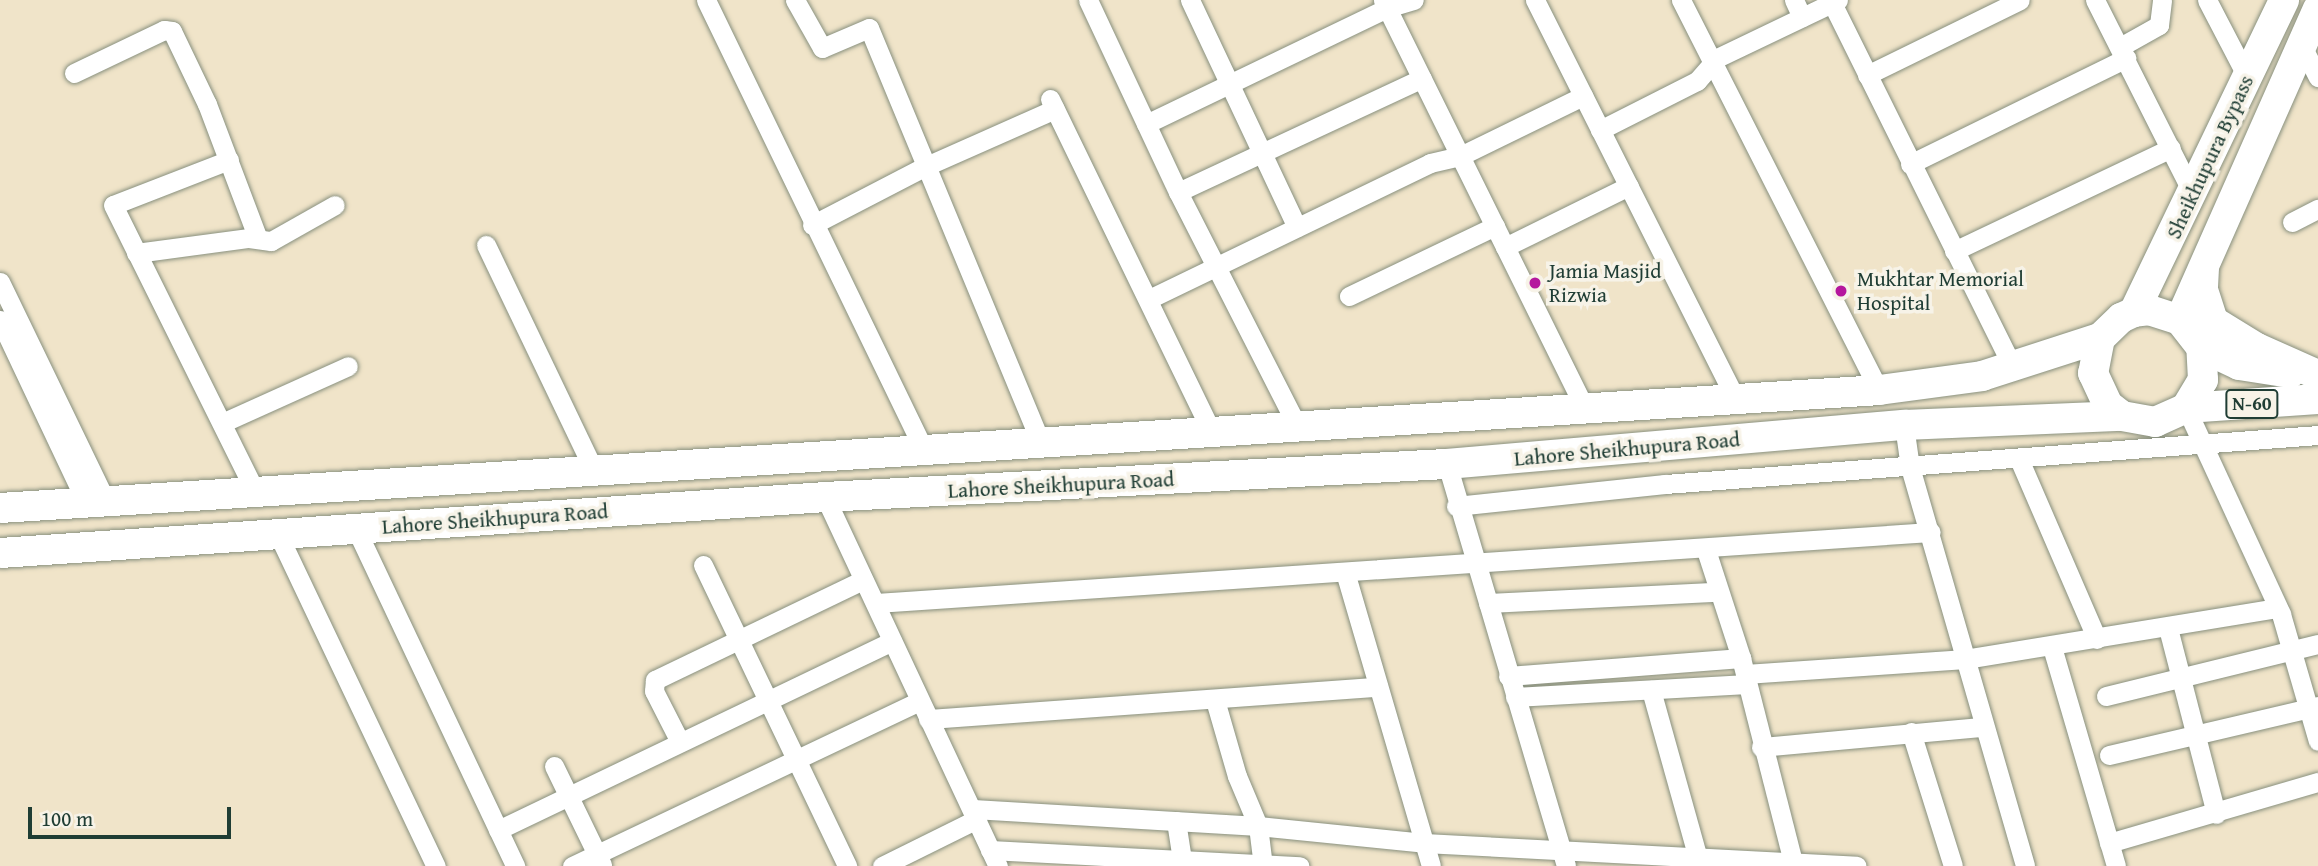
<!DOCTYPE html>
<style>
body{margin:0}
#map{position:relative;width:2318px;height:866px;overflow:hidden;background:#f0e4c9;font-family:"Gentium Book Plus",serif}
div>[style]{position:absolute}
.roads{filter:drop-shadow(0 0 2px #88907e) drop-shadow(0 0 2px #88907e)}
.minor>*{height:19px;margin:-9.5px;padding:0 9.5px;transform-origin:9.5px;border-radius:9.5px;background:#fff}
.highway>*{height:30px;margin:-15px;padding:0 15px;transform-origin:15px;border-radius:15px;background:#fff}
.dots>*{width:19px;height:19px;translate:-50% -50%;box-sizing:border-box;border:4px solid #f7f3e8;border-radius:50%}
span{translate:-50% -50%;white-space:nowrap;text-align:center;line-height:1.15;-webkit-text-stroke:7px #f7f3e8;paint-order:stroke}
.shield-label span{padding:2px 5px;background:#f7f3e8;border:2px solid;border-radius:5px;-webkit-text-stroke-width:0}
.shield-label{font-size:19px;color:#1f3d34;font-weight:700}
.street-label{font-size:21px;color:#1f3d34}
.poi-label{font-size:21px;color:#1f3d34}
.left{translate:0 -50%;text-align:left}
.scale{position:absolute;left:28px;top:807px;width:203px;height:32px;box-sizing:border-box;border:4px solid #1f3d34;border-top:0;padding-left:9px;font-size:21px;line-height:24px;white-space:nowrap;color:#1f3d34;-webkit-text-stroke:5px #f7f3e8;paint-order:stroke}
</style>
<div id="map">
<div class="roads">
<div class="minor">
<div style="left:706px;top:0;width:502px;rotate:64.15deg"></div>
<div style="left:795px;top:0;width:55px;rotate:60.6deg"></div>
<div style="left:822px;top:48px;width:51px;rotate:-23.1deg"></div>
<div style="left:869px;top:28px;width:451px;rotate:67.5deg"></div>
<div style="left:1088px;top:0;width:212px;rotate:64.9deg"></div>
<div style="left:1178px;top:192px;width:265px;rotate:63deg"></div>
<div style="left:1190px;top:0;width:251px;rotate:64.8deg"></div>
<div style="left:1383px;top:0;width:455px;rotate:63.7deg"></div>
<div style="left:1535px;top:0;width:445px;rotate:63.3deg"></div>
<div style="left:1681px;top:0;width:437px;rotate:63.1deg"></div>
<div style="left:1794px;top:0;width:19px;rotate:65deg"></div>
<div style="left:2095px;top:0;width:217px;rotate:63.2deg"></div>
<div style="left:2207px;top:0;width:87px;rotate:62.5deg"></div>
<div style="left:1832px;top:3px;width:407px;rotate:63.6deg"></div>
<div style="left:2302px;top:46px;width:35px;rotate:63deg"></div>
<div style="left:2120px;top:47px;width:45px;rotate:-29.4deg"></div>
<div style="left:2159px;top:25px;width:25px;rotate:-83deg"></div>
<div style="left:74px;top:73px;width:100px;rotate:-25.5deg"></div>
<div style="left:164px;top:30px;width:8px;rotate:7deg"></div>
<div style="left:172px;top:31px;width:81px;rotate:64.4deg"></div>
<div style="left:207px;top:104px;width:144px;rotate:69.3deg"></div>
<div style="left:1867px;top:75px;width:170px;rotate:-26.1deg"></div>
<div style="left:1050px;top:99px;width:373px;rotate:64.1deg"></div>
<div style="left:1146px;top:124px;width:267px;rotate:-25.7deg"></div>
<div style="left:1387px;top:8px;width:28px;rotate:-17deg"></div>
<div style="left:1600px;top:130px;width:109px;rotate:-26.8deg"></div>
<div style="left:1697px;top:81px;width:30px;rotate:-49deg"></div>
<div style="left:1717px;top:58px;width:134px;rotate:-25.6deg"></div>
<div style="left:229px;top:160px;width:124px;rotate:158.8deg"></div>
<div style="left:113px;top:205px;width:319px;rotate:63.6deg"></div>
<div style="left:1910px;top:164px;width:241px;rotate:-26.1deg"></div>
<div style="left:1178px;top:192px;width:269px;rotate:-25deg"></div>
<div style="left:2292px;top:222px;width:29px;rotate:-27deg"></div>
<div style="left:812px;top:225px;width:126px;rotate:-27.4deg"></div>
<div style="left:924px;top:167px;width:143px;rotate:-23.9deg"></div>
<div style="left:486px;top:245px;width:252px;rotate:64.4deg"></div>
<div style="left:1505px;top:247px;width:138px;rotate:-26.2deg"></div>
<div style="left:1954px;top:251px;width:240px;rotate:-25.4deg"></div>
<div style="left:136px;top:253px;width:114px;rotate:-7.6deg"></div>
<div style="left:249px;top:238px;width:22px;rotate:8deg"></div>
<div style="left:271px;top:241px;width:73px;rotate:-29.4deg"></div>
<div style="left:0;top:282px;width:243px;rotate:64.2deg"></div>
<div style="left:1349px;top:296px;width:162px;rotate:-25.6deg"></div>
<div style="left:1149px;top:299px;width:312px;rotate:-25.8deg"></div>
<div style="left:1430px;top:163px;width:31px;rotate:-13deg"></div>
<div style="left:1460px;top:156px;width:137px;rotate:-26deg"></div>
<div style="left:0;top:320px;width:201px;rotate:64.7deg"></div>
<div style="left:2186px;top:408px;width:227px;rotate:65.2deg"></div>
<div style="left:2281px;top:614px;width:132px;rotate:73.8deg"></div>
<div style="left:222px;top:423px;width:138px;rotate:-24.3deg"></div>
<div style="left:1904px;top:425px;width:42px;rotate:81.9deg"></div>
<div style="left:1910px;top:467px;width:415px;rotate:73.9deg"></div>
<div style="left:2019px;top:459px;width:196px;rotate:66.6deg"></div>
<div style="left:1447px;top:464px;width:419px;rotate:73.5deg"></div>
<div style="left:825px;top:497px;width:408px;rotate:64.9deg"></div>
<div style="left:1456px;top:506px;width:210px;rotate:-6deg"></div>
<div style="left:1665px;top:484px;width:655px;rotate:-4.29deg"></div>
<div style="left:356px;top:529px;width:373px;rotate:64.7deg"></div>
<div style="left:278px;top:534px;width:368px;rotate:64.6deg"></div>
<div style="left:1706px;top:550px;width:114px;rotate:72deg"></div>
<div style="left:1741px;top:658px;width:215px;rotate:75.7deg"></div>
<div style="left:703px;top:565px;width:334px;rotate:64.4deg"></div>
<div style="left:1345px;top:572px;width:306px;rotate:73.7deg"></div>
<div style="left:876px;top:603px;width:1057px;rotate:-3.85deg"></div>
<div style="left:1488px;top:603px;width:229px;rotate:-2.8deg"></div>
<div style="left:2168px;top:628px;width:192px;rotate:75.5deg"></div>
<div style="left:2052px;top:647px;width:228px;rotate:73.7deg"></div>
<div style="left:1745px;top:674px;width:221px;rotate:-3.9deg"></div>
<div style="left:1965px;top:659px;width:317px;rotate:-9.3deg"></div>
<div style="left:1508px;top:676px;width:234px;rotate:-4.4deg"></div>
<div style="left:1651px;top:690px;width:182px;rotate:74.4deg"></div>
<div style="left:2106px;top:696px;width:218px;rotate:-13.8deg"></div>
<div style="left:1515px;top:697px;width:232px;rotate:-3.2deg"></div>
<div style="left:1215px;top:700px;width:79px;rotate:73.9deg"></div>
<div style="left:1237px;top:776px;width:54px;rotate:67.2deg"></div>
<div style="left:1258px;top:826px;width:40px;rotate:82.9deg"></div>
<div style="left:928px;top:719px;width:451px;rotate:-4.1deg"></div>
<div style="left:1911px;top:732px;width:140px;rotate:72.6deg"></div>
<div style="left:680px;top:742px;width:57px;rotate:-117deg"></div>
<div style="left:654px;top:691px;width:11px;rotate:-85deg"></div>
<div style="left:655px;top:680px;width:231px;rotate:-25.7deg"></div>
<div style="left:1761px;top:747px;width:222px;rotate:-5.2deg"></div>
<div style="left:2109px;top:755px;width:215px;rotate:-13.2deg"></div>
<div style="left:554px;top:766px;width:110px;rotate:64.1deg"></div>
<div style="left:973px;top:809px;width:286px;rotate:3.4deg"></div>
<div style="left:1258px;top:826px;width:167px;rotate:5.8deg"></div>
<div style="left:1424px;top:843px;width:433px;rotate:3deg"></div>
<div style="left:1176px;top:821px;width:46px;rotate:81.2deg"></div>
<div style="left:498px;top:830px;width:437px;rotate:-25.6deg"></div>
<div style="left:2109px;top:843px;width:218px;rotate:-16.3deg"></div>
<div style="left:990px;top:850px;width:310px;rotate:3deg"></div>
<div style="left:572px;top:866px;width:385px;rotate:-25.4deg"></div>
<div style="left:882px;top:866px;width:106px;rotate:-26.3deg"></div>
</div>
<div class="highway">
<div style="left:2204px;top:268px;width:22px;rotate:93deg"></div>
<div style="left:2203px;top:290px;width:33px;rotate:72deg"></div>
<div style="left:2213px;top:321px;width:52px;rotate:31.5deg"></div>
<div style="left:2257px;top:348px;width:67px;rotate:23.9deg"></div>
<div style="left:2134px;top:312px;width:346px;rotate:-64.3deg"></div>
<div style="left:2180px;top:320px;width:340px;rotate:-66.1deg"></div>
<div style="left:2201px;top:347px;width:42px;rotate:25.3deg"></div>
<div style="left:2239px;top:365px;width:52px;rotate:8.9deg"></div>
<div style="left:2186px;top:408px;width:132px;rotate:-3.9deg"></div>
<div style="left:0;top:508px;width:1883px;rotate:-3.59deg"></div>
<div style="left:1879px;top:390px;width:104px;rotate:-7.7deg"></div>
<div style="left:1982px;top:376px;width:124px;rotate:-17.9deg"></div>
<div style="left:0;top:553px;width:827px;rotate:-3.88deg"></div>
<div style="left:825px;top:497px;width:623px;rotate:-3.04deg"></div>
<div style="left:1447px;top:464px;width:459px;rotate:-4.9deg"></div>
<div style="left:1904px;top:425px;width:218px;rotate:-2.4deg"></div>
<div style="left:2122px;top:416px;width:34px;rotate:10deg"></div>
<div style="left:2155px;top:422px;width:34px;rotate:-24deg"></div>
<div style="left:2186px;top:408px;width:33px;rotate:-59deg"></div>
<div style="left:2203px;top:380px;width:33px;rotate:-93deg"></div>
<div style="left:2201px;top:347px;width:34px;rotate:-128deg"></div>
<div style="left:2180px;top:320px;width:32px;rotate:-162deg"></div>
<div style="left:2150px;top:310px;width:16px;rotate:173deg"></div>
<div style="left:2134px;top:312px;width:14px;rotate:155deg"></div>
<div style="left:2121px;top:318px;width:29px;rotate:136deg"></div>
<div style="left:2100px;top:338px;width:36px;rotate:101deg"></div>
<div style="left:2093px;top:373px;width:35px;rotate:65deg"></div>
<div style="left:2108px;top:405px;width:18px;rotate:38deg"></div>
</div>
</div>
<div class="dots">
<div style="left:1535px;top:283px;background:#b5179e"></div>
<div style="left:1841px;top:291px;background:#b5179e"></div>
</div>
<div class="shield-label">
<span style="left:2252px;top:404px">N-60</span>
</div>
<div class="street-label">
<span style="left:2210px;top:157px;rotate:-65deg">Sheikhupura Bypass</span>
<span style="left:1627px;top:449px;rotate:-5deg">Lahore Sheikhupura Road</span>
<span style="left:1061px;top:485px;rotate:-3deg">Lahore Sheikhupura Road</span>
<span style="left:495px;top:519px;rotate:-4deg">Lahore Sheikhupura Road</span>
</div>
<div class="poi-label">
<span class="left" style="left:1549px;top:283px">Jamia Masjid<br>Rizwia</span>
<span class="left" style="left:1857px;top:291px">Mukhtar Memorial<br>Hospital</span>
</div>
<div class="scale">100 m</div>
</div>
